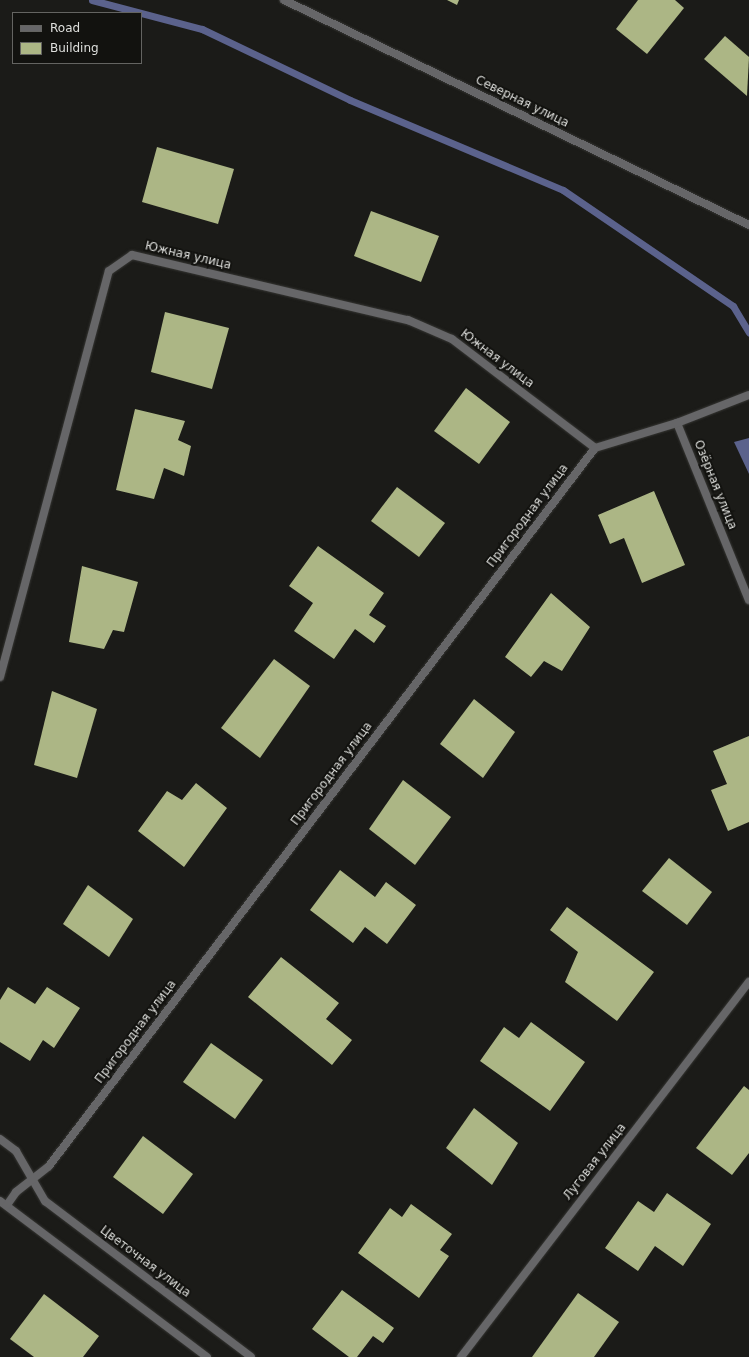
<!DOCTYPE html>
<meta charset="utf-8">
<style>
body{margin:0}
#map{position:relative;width:749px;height:1357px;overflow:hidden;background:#1b1b18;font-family:"DejaVu Sans",sans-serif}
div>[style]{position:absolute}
.water>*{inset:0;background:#5b628c}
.stream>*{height:7px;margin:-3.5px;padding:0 3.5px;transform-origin:3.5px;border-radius:3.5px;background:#5b628c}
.building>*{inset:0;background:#acb685}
.roads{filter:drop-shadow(0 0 1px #363633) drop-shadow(0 0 1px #363633)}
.lane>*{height:8px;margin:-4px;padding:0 4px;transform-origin:4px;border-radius:4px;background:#666668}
.street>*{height:8px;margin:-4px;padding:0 4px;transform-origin:4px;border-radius:4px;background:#666668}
span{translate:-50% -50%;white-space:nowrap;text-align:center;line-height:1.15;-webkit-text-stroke:4px #12120f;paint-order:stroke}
.street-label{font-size:12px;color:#dedfdc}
.legend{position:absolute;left:12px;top:12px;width:130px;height:52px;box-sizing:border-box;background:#12120f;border:1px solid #646461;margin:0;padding:5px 7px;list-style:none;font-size:12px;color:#dedfdc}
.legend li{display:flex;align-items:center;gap:8px;height:20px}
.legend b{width:20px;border:1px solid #646461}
</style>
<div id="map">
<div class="water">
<div style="clip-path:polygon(749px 438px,749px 474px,734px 442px)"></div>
</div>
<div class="stream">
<div style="left:92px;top:0;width:114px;rotate:14.8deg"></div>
<div style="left:202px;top:29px;width:164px;rotate:25.6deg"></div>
<div style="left:350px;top:100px;width:231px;rotate:22.9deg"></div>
<div style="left:563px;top:190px;width:206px;rotate:34.3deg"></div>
<div style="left:733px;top:306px;width:31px;rotate:59deg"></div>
</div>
<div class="building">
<div style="clip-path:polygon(447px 0,459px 0,457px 5px)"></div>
<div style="clip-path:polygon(638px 0,675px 0,684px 8px,647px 54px,616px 29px)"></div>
<div style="clip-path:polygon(725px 36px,749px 57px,747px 96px,704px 59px)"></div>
<div style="clip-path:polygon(157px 147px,234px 169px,218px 224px,142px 202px)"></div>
<div style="clip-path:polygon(371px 211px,439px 236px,421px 282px,354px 256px)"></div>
<div style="clip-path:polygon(165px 312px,229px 328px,212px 389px,151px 372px)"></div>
<div style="clip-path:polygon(466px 388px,510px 422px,479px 464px,434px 431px)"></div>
<div style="clip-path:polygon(135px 409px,185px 421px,178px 440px,191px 446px,184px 476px,164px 468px,154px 499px,116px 490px)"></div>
<div style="clip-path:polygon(397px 487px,445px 523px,419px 557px,371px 521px)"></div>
<div style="clip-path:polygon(654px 491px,685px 565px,642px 583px,624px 538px,610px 544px,598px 515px)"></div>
<div style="clip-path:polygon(318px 546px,384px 593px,369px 615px,386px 626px,374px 643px,355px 629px,334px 659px,294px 631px,313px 603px,289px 586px)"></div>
<div style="clip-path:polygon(82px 566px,138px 582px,124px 632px,113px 630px,104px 649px,69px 642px)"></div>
<div style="clip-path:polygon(551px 593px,590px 627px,562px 671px,544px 661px,531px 677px,505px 657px)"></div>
<div style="clip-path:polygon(274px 659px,310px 686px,260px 758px,221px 728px)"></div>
<div style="clip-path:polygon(52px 691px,97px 709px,77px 778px,34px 765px)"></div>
<div style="clip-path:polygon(474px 699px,515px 732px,483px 778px,440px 744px)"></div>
<div style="clip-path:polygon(749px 736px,749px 822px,728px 831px,711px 790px,727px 784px,713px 751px)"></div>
<div style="clip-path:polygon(403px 780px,451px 817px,415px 865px,369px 829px)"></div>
<div style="clip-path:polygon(196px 783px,227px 808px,184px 867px,138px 831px,167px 791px,182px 800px)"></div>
<div style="clip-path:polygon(669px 858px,712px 892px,687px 925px,642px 891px)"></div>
<div style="clip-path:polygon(340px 870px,375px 897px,386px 882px,416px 905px,387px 944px,365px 927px,353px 943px,310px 910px)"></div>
<div style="clip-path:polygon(88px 885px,133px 919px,109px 957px,63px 924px)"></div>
<div style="clip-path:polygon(567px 907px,654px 972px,617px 1021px,565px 982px,578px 952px,550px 930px)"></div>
<div style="clip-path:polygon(281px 957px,339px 1003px,326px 1019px,352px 1040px,332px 1065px,248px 997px)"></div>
<div style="clip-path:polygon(8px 987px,35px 1004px,47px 987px,80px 1008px,54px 1048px,43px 1040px,30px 1061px,0 1042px,0 1000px)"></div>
<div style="clip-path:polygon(531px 1022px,585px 1062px,550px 1111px,480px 1061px,504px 1027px,519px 1038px)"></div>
<div style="clip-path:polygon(211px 1043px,263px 1080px,235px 1119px,183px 1082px)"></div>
<div style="clip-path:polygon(744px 1086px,749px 1090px,749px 1153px,732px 1175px,696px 1148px)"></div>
<div style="clip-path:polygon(474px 1108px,518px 1143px,492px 1185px,446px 1148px)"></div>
<div style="clip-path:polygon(143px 1136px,193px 1174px,163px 1214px,113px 1177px)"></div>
<div style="clip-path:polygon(667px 1193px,711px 1224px,683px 1266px,655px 1246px,638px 1271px,605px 1248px,638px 1201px,654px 1212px)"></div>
<div style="clip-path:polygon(411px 1204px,452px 1234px,440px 1250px,449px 1256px,419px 1298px,358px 1253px,390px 1208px,402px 1217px)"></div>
<div style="clip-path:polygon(342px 1290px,394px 1328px,383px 1343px,373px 1336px,357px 1357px,349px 1357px,312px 1329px)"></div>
<div style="clip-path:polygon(578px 1293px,619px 1322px,594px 1357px,532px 1357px)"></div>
<div style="clip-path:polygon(44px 1294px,99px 1336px,83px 1357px,34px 1357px,10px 1339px)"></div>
</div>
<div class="roads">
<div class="lane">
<div style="left:284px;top:0;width:517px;rotate:25.82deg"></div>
</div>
<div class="street">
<div style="left:677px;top:423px;width:191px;rotate:67.9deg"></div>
<div style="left:0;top:677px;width:420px;rotate:-75deg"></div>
<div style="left:109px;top:271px;width:28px;rotate:-35deg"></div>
<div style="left:132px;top:255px;width:284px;rotate:13.3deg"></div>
<div style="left:408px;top:320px;width:48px;rotate:23.4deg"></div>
<div style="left:452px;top:339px;width:180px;rotate:37.3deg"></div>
<div style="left:0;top:1139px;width:20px;rotate:37deg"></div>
<div style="left:16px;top:1151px;width:58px;rotate:59.9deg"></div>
<div style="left:45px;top:1201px;width:258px;rotate:37.1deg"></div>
<div style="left:0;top:1201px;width:259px;rotate:37deg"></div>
<div style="left:7px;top:1205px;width:16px;rotate:-55deg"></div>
<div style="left:16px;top:1192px;width:42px;rotate:-38.2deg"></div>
<div style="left:49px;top:1166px;width:902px;rotate:-52.75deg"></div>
<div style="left:595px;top:448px;width:86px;rotate:-17deg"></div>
<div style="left:677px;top:423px;width:77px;rotate:-21.3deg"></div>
<div style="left:461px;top:1357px;width:473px;rotate:-52.5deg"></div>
</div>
</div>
<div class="street-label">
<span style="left:522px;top:102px;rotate:26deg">Северная улица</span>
<span style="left:188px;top:256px;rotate:13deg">Южная улица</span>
<span style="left:497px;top:359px;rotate:37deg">Южная улица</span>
<span style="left:715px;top:485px;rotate:68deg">Озёрная улица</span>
<span style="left:528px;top:516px;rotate:-53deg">Пригородная улица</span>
<span style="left:332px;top:774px;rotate:-53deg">Пригородная улица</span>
<span style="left:136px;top:1032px;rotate:-53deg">Пригородная улица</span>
<span style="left:595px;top:1162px;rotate:-52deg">Луговая улица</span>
<span style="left:145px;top:1262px;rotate:37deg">Цветочная улица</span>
</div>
<ul class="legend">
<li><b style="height:5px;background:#666668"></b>Road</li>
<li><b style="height:11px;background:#acb685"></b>Building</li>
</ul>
</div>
